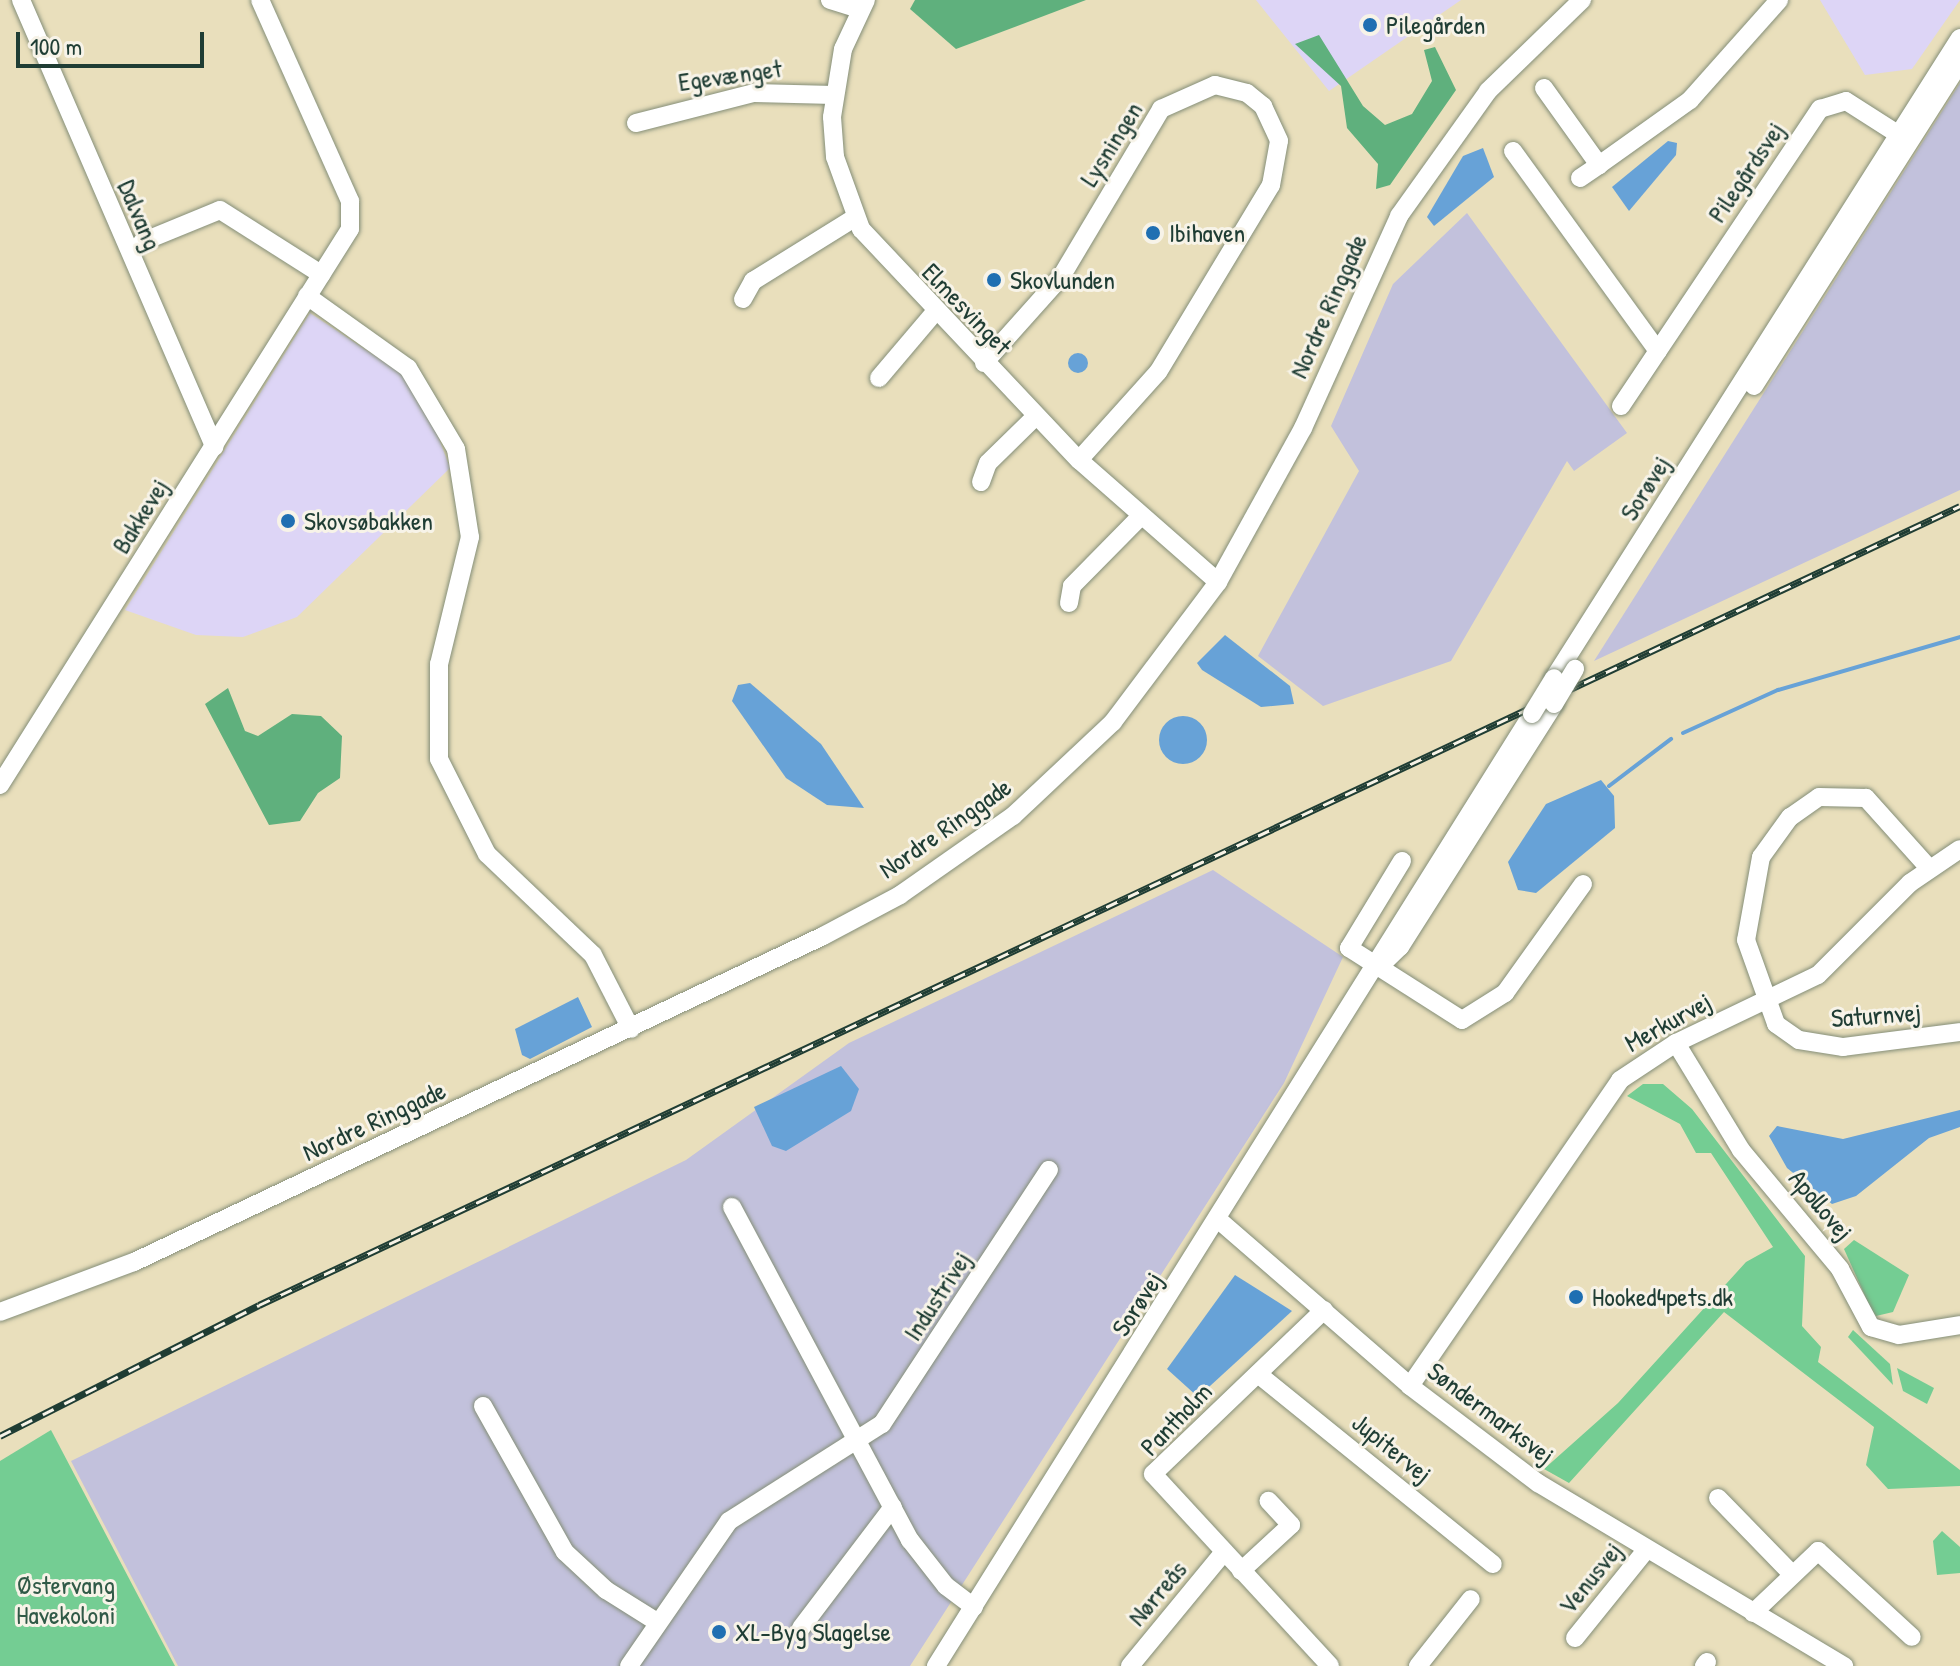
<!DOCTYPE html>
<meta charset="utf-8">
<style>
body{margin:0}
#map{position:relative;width:1960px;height:1666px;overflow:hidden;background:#e9dfbc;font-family:"Patrick Hand",sans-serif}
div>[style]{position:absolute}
.built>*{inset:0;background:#ddd5f6}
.industrial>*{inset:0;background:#c2c1dc}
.green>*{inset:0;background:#74cd93}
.forest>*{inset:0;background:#5fb07d}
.water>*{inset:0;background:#67a2d7}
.round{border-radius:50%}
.stream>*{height:4px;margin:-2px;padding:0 2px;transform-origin:2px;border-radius:2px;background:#67a2d7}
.roads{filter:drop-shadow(0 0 2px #848e78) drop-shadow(0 0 2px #848e78)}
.minor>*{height:18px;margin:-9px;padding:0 9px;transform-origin:9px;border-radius:9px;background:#fff}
.rail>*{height:7px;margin-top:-3.5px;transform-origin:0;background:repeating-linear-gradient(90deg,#f7f3e8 0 12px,#1f3d34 0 24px);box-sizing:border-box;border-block:2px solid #1f3d34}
.bridges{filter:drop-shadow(0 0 2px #848e78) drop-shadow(0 0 2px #848e78)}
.minor-bridge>*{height:18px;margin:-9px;padding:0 9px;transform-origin:9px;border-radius:9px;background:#fff}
.dots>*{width:22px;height:22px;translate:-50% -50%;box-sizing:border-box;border:4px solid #f7f3e8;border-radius:50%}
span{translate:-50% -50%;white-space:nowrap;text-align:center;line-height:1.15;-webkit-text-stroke:6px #f7f3e8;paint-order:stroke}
.poi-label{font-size:26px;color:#1f3d34}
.left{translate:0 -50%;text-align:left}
.street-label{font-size:26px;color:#1f3d34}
.park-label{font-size:26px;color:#305a47}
.scale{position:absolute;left:16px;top:32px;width:188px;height:36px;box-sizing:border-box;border:4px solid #1f3d34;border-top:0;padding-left:10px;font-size:24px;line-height:28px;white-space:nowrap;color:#1f3d34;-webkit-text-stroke:6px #f7f3e8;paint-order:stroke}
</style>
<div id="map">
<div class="built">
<div style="clip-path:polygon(1256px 0,1461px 0,1329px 91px)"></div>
<div style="clip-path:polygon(1820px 0,1960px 0,1912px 69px,1865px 75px)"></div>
<div style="clip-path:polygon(310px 313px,401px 373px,431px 418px,450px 468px,297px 617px,243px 637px,196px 635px,125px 610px)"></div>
</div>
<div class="industrial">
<div style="clip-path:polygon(1960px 83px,1960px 490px,1594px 661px)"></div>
<div style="clip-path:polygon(1467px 213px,1627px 433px,1574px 471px,1567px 461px,1451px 661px,1323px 706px,1258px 656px,1359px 471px,1331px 426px,1393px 284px)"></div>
<div style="clip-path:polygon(1213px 870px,1343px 957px,1284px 1083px,910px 1666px,178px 1666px,71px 1461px,686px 1160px,849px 1043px)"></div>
</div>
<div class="green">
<div style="clip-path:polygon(1643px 1084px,1663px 1084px,1692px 1109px,1805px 1256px,1802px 1326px,1821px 1347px,1818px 1362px,1960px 1470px,1960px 1486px,1888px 1489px,1866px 1465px,1874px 1427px,1724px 1312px,1569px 1483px,1544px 1469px,1618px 1403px,1746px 1262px,1773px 1247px,1711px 1153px,1696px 1153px,1680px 1124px,1627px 1096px)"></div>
<div style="clip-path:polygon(1854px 1240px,1909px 1275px,1893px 1312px,1876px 1316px,1870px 1307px,1844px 1249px)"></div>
<div style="clip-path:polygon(1853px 1330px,1890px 1364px,1893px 1385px,1848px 1337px)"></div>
<div style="clip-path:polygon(1897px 1368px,1934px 1388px,1927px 1404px,1903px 1391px)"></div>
<div style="clip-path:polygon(51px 1430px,175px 1666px,0 1666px,0 1461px)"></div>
<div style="clip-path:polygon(1942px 1531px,1960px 1547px,1960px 1573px,1937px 1575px,1933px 1541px)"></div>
</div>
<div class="forest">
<div style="clip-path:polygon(915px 0,1086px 0,956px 49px,910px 9px)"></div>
<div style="clip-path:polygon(1319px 35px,1363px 106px,1385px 125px,1412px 114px,1432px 81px,1424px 50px,1435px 47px,1456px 90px,1390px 185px,1376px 189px,1378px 164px,1347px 128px,1341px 86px,1295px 44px)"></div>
<div style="clip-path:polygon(228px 688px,245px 731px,258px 736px,292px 714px,321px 716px,342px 736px,340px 778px,318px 793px,300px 821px,269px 825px,205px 704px)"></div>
</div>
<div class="water">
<div style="clip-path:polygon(1668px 141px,1677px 143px,1676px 155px,1629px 211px,1612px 187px)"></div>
<div style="clip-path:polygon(1483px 148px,1494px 177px,1434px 226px,1427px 217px,1463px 156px)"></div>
<div class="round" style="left:1068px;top:353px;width:20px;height:20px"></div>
<div style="clip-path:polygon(1225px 635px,1290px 686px,1294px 704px,1261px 707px,1202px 670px,1197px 663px)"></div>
<div style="clip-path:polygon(750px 683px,821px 744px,864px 808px,827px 805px,786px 778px,732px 701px,738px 685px)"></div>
<div class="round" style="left:1159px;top:716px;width:48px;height:48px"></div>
<div style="clip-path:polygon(1601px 780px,1614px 796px,1615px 828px,1536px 893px,1518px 890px,1508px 862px,1546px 804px)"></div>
<div style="clip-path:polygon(578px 997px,592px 1027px,530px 1059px,522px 1055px,515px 1029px)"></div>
<div style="clip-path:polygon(841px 1066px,859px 1089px,851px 1111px,786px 1151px,772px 1146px,754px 1107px)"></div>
<div style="clip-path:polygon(1960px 1110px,1960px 1127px,1929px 1138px,1856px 1196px,1832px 1204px,1787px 1168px,1769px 1136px,1777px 1126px,1843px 1139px)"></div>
<div style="clip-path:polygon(1235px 1275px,1292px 1311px,1198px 1397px,1167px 1369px)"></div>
</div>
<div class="stream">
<div style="left:1683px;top:733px;width:104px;rotate:-24.4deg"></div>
<div style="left:1778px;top:690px;width:190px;rotate:-16.2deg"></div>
<div style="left:1609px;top:786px;width:78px;rotate:-37.2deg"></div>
</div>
<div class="roads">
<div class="minor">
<div style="left:21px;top:0;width:487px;rotate:66.6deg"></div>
<div style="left:830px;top:0;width:31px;rotate:17deg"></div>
<div style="left:866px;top:0;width:54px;rotate:115.1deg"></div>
<div style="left:843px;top:49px;width:69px;rotate:99.2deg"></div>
<div style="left:832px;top:117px;width:40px;rotate:85.7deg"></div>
<div style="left:835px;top:157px;width:77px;rotate:70.1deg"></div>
<div style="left:861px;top:229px;width:318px;rotate:46.7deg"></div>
<div style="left:1079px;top:460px;width:185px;rotate:41.3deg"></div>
<div style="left:1544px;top:88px;width:95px;rotate:54.5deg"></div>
<div style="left:1599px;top:165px;width:112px;rotate:-35.5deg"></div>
<div style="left:1690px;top:100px;width:134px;rotate:-48.3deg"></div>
<div style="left:636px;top:123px;width:122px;rotate:-14.3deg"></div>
<div style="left:754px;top:93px;width:80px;rotate:1.4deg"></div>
<div style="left:1513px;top:151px;width:247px;rotate:54.1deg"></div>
<div style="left:1580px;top:178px;width:23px;rotate:-34deg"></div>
<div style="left:142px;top:242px;width:84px;rotate:-22.3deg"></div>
<div style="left:220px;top:210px;width:120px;rotate:32.4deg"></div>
<div style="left:307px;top:296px;width:124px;rotate:35.5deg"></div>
<div style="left:408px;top:368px;width:94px;rotate:59.3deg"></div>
<div style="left:456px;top:449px;width:89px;rotate:81deg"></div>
<div style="left:470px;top:537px;width:131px;rotate:103.7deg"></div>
<div style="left:439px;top:664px;width:95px;rotate:90deg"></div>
<div style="left:439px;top:759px;width:106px;rotate:63.2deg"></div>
<div style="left:487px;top:854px;width:146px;rotate:43.6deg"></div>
<div style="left:593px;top:955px;width:83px;rotate:62.8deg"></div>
<div style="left:743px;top:299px;width:21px;rotate:-61deg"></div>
<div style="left:753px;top:281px;width:121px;rotate:-31.9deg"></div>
<div style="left:984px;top:363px;width:115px;rotate:-48.2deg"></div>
<div style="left:1061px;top:277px;width:196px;rotate:-59.2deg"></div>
<div style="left:1161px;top:109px;width:59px;rotate:-24deg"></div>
<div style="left:1215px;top:85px;width:33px;rotate:14deg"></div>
<div style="left:1247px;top:93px;width:21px;rotate:39deg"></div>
<div style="left:1263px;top:106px;width:38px;rotate:65deg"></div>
<div style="left:1279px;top:141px;width:45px;rotate:100.3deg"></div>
<div style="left:1271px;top:185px;width:218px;rotate:121.1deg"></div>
<div style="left:1158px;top:372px;width:118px;rotate:131.9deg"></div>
<div style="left:879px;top:378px;width:87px;rotate:-49.7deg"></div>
<div style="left:1754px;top:386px;width:383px;rotate:-57.5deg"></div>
<div style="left:1621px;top:406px;width:358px;rotate:-56.2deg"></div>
<div style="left:1820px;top:109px;width:27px;rotate:-17deg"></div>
<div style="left:1846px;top:101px;width:72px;rotate:32.6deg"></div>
<div style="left:981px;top:482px;width:20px;rotate:-70deg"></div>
<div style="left:988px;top:463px;width:67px;rotate:-44.4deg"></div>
<div style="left:1069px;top:603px;width:17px;rotate:-80deg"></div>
<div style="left:1072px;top:586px;width:97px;rotate:-45.4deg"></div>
<div style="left:1554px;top:678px;width:758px;rotate:-57.61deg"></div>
<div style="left:0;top:785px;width:657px;rotate:-57.81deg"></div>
<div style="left:350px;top:229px;width:28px;rotate:-90deg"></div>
<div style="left:350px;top:201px;width:220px;rotate:-114.1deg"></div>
<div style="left:1402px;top:861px;width:102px;rotate:121.3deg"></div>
<div style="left:1349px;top:948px;width:134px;rotate:32.5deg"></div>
<div style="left:1462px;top:1020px;width:51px;rotate:-32.1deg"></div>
<div style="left:1505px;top:993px;width:134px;rotate:-54.4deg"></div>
<div style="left:1928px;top:867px;width:93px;rotate:-131.9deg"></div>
<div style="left:1866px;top:798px;width:47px;rotate:-178.8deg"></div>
<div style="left:1819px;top:797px;width:35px;rotate:145deg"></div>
<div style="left:1790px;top:817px;width:49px;rotate:125.9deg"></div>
<div style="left:1761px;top:857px;width:84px;rotate:100.2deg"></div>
<div style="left:1746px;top:940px;width:89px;rotate:70.3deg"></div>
<div style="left:1776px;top:1024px;width:28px;rotate:35deg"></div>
<div style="left:1799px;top:1040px;width:45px;rotate:9deg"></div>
<div style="left:1843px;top:1047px;width:118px;rotate:-7.3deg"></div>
<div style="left:1380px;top:966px;width:28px;rotate:-44deg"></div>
<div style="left:1400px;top:947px;width:288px;rotate:-57.6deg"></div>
<div style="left:1676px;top:1043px;width:125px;rotate:58.7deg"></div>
<div style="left:1741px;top:1150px;width:155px;rotate:50.2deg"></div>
<div style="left:1840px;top:1269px;width:66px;rotate:61.9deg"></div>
<div style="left:1871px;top:1327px;width:29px;rotate:16deg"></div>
<div style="left:1899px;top:1335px;width:62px;rotate:-9.3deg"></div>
<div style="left:732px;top:1207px;width:378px;rotate:61.9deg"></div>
<div style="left:910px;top:1540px;width:58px;rotate:52deg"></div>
<div style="left:946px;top:1586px;width:35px;rotate:37deg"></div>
<div style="left:1221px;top:1222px;width:250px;rotate:40.9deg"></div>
<div style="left:1410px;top:1386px;width:161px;rotate:37.2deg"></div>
<div style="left:1538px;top:1483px;width:357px;rotate:30.9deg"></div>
<div style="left:1324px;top:1310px;width:237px;rotate:136.2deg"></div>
<div style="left:1153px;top:1474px;width:261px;rotate:47.3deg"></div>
<div style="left:0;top:1312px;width:143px;rotate:-20.5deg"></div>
<div style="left:134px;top:1262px;width:762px;rotate:-25.32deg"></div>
<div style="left:823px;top:936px;width:87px;rotate:-28deg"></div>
<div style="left:900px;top:895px;width:138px;rotate:-35deg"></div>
<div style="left:1013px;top:816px;width:137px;rotate:-43.2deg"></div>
<div style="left:1113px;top:722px;width:175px;rotate:-53.1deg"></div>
<div style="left:1218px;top:582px;width:176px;rotate:-61.1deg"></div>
<div style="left:1303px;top:428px;width:233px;rotate:-65.6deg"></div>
<div style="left:1399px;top:216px;width:153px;rotate:-54.5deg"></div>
<div style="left:1488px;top:91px;width:131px;rotate:-44.1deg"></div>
<div style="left:1258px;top:1374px;width:302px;rotate:39deg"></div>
<div style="left:1410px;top:1386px;width:371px;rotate:-55.5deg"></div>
<div style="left:1620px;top:1080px;width:67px;rotate:-33.5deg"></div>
<div style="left:1676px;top:1043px;width:157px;rotate:-25.6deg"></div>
<div style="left:1818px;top:975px;width:130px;rotate:-45deg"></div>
<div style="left:1910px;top:883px;width:60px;rotate:-34.2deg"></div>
<div style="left:483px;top:1406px;width:167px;rotate:60.7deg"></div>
<div style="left:565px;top:1552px;width:56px;rotate:42.8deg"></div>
<div style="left:606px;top:1590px;width:60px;rotate:32.1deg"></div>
<div style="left:1718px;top:1498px;width:102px;rotate:45.8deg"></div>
<div style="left:1241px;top:1571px;width:68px;rotate:-42.6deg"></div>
<div style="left:1291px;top:1525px;width:33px;rotate:-133deg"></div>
<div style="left:1753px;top:1613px;width:90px;rotate:-43.6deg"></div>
<div style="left:1818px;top:1551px;width:127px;rotate:42.5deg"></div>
<div style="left:801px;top:1628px;width:152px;rotate:-52.8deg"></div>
<div style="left:1575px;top:1638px;width:113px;rotate:-51.1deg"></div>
<div style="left:629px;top:1666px;width:176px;rotate:-55.4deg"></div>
<div style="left:729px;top:1521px;width:181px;rotate:-32.4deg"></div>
<div style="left:882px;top:1424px;width:304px;rotate:-56.7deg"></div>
<div style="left:936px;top:1666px;width:1123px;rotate:-57.95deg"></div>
<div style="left:1130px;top:1666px;width:148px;rotate:-50.5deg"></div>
<div style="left:1418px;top:1666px;width:85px;rotate:-51.7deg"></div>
<div style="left:1704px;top:1666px;width:5px;rotate:-53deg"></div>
</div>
</div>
<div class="rail">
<div style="left:0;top:1436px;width:290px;rotate:-26.8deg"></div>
<div style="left:259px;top:1305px;width:1879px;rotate:-25.16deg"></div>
</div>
<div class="bridges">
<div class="minor-bridge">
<div style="left:1554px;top:704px;width:41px;rotate:-59deg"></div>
<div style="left:1532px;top:714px;width:42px;rotate:-58.6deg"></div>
</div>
</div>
<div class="dots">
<div style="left:1370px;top:25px;background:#1f6fb2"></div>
<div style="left:1153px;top:233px;background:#1f6fb2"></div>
<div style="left:994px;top:280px;background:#1f6fb2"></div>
<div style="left:288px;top:521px;background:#1f6fb2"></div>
<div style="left:1576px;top:1297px;background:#1f6fb2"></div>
<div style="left:719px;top:1632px;background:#1f6fb2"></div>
</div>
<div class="poi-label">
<span class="left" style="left:1386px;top:25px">Pilegården</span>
<span class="left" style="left:1169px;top:233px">Ibihaven</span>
<span class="left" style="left:1010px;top:280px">Skovlunden</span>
<span class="left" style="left:304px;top:521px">Skovsøbakken</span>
<span class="left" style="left:1592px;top:1297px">Hooked4pets.dk</span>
<span class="left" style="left:735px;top:1632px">XL-Byg Slagelse</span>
</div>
<div class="street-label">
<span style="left:730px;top:75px;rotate:-8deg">Egevænget</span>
<span style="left:1111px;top:144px;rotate:-58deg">Lysningen</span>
<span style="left:1746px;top:172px;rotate:-56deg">Pilegårdsvej</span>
<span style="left:140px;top:215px;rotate:67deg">Dalvang</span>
<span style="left:1328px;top:306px;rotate:-66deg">Nordre Ringgade</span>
<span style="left:967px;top:309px;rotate:46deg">Elmesvinget</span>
<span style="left:1645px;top:488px;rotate:-58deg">Sorøvej</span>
<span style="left:140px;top:516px;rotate:-58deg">Bakkevej</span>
<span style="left:945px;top:828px;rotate:-35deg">Nordre Ringgade</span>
<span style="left:1876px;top:1015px;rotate:-4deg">Saturnvej</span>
<span style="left:1668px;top:1022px;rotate:-29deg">Merkurvej</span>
<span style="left:374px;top:1121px;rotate:-25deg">Nordre Ringgade</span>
<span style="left:1821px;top:1205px;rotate:50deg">Apollovej</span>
<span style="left:937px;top:1296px;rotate:-57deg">Industrivej</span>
<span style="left:1137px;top:1304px;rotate:-57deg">Sorøvej</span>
<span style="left:1491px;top:1413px;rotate:37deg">Søndermarksvej</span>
<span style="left:1176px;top:1419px;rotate:-46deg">Pantholm</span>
<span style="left:1392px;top:1448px;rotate:39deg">Jupitervej</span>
<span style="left:1590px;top:1578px;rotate:-51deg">Venusvej</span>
<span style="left:1157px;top:1593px;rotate:-50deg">Nørreås</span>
</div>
<div class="park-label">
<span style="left:66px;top:1600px">Østervang<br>Havekoloni</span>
</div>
<div class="scale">100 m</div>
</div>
